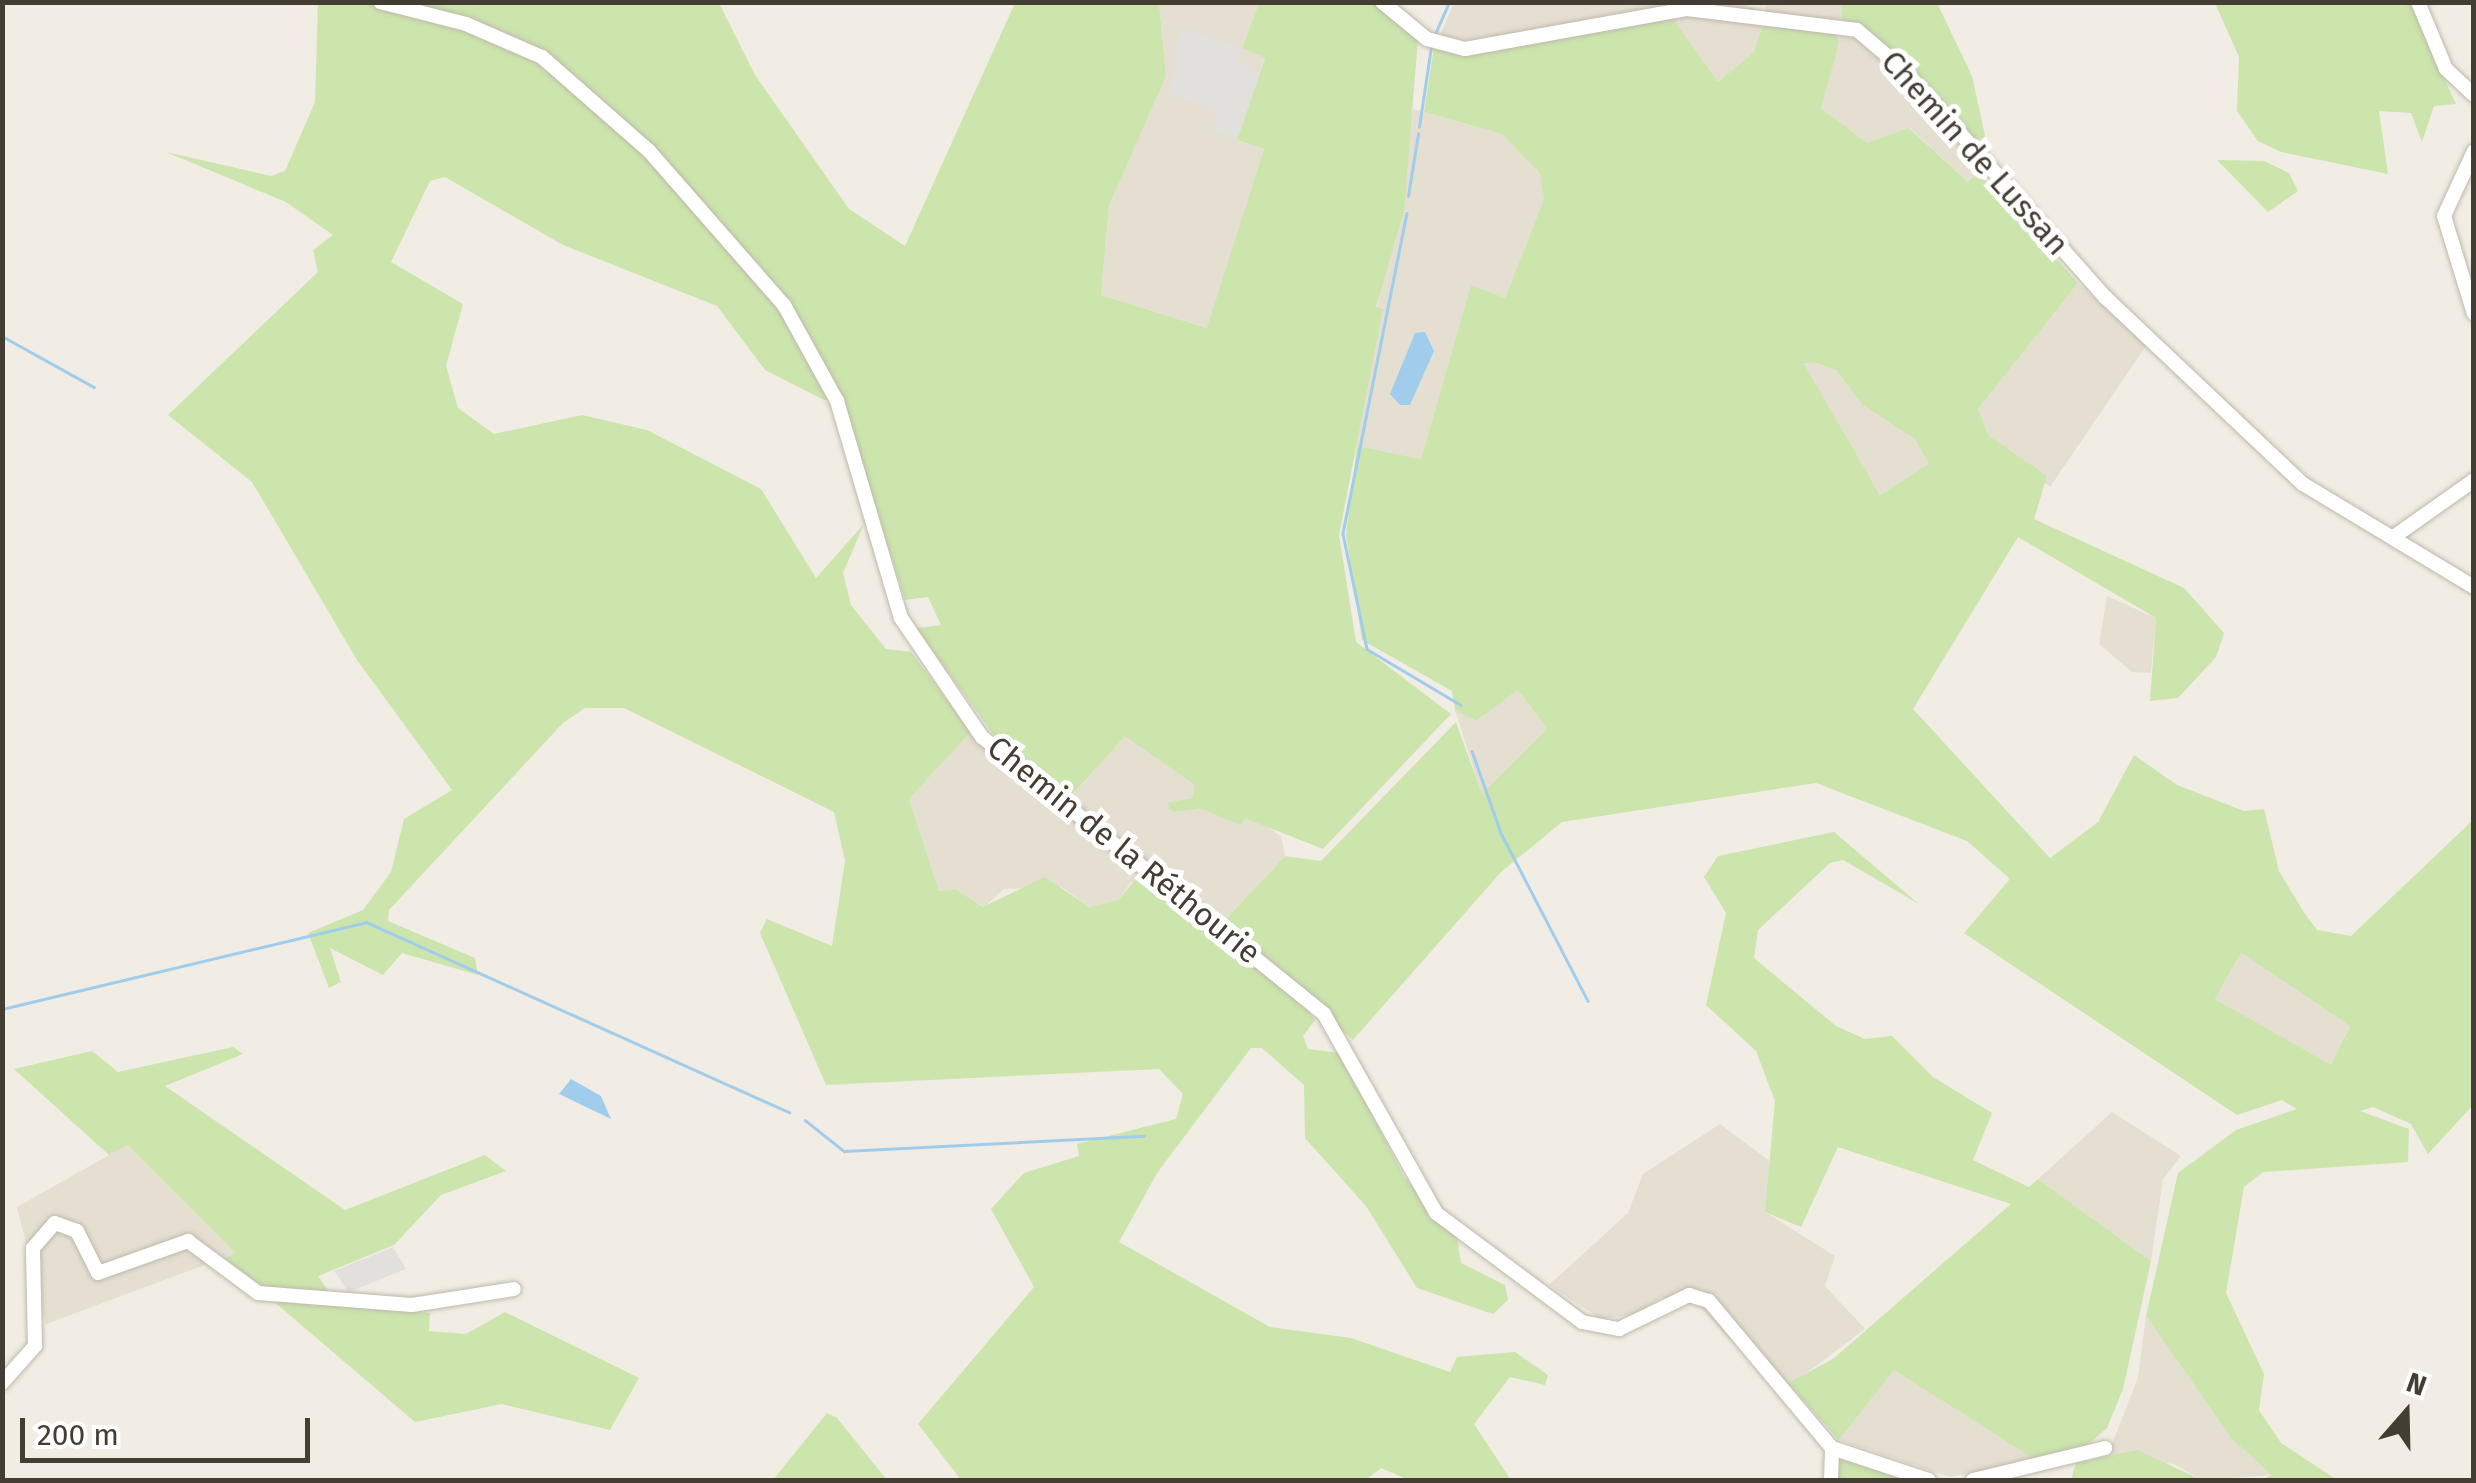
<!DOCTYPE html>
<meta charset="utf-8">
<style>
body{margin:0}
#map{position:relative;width:2476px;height:1483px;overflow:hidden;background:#f1ede4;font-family:"Fira Sans",sans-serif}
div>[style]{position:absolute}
.residential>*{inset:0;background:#e5dfd2}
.green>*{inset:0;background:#cbe5ad}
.parking>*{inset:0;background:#e2e0dc}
.water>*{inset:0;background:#a1cded}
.stream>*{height:2.5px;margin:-1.25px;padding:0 1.25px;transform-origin:1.25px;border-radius:1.25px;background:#a1cded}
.roads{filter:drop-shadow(0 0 2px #bfb8aa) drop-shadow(0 0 2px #bfb8aa)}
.minor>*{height:14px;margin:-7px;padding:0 7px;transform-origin:7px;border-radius:7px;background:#fff}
span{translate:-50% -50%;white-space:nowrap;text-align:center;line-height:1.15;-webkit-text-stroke:10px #fff;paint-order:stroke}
.street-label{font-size:32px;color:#433d34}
.frame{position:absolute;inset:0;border:5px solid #433d34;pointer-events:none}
.north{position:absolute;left:2356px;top:1363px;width:100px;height:100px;-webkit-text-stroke:8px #fff;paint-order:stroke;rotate:20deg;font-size:28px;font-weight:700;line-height:40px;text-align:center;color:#433d34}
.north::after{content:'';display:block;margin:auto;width:35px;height:45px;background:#433d34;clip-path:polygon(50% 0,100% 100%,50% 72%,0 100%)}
.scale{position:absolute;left:20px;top:1418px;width:290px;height:45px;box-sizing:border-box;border:5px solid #433d34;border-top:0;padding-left:12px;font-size:30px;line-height:35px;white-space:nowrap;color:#433d34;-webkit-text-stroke:8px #fff;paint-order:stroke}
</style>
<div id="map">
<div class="residential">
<div style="clip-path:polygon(1737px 2px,1765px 12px,1766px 3px,1842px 3px,1988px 163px,1968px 182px,1910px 128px,1867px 144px,1820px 107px,1839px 43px,1754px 52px,1718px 82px,1663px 5px,1490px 41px,1439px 38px,1454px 3px)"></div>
<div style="clip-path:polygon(1159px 3px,1259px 3px,1242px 48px,1265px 57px,1237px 140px,1264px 149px,1208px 328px,1101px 295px,1109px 206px,1166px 76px)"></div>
<div style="clip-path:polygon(1413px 109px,1502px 134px,1541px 173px,1544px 199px,1505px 298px,1471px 286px,1421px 459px,1352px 445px)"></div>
<div style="clip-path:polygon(2078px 283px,2146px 346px,2050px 487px,1989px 436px,1978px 409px)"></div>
<div style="clip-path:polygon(1811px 362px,1836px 370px,1915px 439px,1930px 464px,1880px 495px,1804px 365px)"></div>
<div style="clip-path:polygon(2107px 596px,2156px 618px,2151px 673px,2132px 672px,2099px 644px)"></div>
<div style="clip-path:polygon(1518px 690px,1547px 729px,1482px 795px,1455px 710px,1476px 721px)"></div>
<div style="clip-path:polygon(971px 732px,1061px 809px,1125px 735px,1281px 836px,1285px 856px,1214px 931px,1131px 882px,1118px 900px,1089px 907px,1062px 887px,1004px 889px,984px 907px,956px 889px,939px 891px,909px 799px)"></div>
<div style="clip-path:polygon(2241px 951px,2350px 1025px,2331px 1066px,2215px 999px)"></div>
<div style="clip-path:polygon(2112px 1112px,2181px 1156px,2163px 1179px,2151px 1261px,2038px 1179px)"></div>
<div style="clip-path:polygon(1720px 1124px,1771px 1162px,1765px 1212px,1835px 1256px,1825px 1286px,1865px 1329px,1780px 1393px,1697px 1304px,1661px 1297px,1637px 1314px,1601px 1319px,1549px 1285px,1628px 1213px,1643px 1174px)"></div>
<div style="clip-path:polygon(127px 1145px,237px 1253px,46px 1324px,17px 1207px)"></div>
<div style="clip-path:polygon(2146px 1316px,2232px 1439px,2273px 1475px,2202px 1480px,2174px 1464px,2108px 1455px,2138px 1377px)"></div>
<div style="clip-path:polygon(1894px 1370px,2026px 1453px,2036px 1460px,1950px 1477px,1839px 1440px)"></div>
</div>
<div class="green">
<div style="clip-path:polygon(318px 3px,719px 3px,755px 75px,849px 209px,905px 246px,1015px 3px,1159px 3px,1166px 76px,1109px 206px,1101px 295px,1207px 328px,1264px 149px,1237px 140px,1265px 58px,1242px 48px,1259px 3px,1373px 3px,1418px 39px,1404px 211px,1376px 307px,1383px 309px,1339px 535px,1356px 642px,1451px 714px,1323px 849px,1245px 818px,1240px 825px,1200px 808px,1173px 812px,1167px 803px,1192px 798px,1195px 785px,1125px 736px,1066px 802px,1015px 764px,916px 628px,941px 625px,928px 597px,905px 600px,842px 399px,824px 400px,765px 370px,717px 306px,563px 245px,445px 177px,430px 181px,391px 262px,463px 304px,446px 366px,458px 408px,494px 434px,582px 415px,647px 430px,761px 489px,816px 578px,864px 524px,843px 573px,851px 605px,886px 649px,911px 652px,971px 732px,909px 799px,939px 891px,956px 889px,983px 907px,1045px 877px,1089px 907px,1118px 900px,1143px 871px,1303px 1004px,1315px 1020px,1303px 1036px,1308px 1049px,1341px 1053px,1404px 1177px,1457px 1236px,1461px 1263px,1505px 1285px,1508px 1300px,1493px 1314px,1417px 1288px,1366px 1206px,1305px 1138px,1304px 1085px,1262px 1048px,1251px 1048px,1157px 1173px,1119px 1242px,1270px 1327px,1351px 1338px,1450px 1372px,1457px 1357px,1515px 1352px,1548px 1375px,1545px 1385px,1510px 1377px,1474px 1424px,1511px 1480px,1409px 1480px,1381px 1468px,1366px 1480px,961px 1480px,918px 1424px,1034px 1287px,991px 1209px,1024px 1173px,1079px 1156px,1077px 1144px,1176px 1119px,1183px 1094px,1159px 1069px,826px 1085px,760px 933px,767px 919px,832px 946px,845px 861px,834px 812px,624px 708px,585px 708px,563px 723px,389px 910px,388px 921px,475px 958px,478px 975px,402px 953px,383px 975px,330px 948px,341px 982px,329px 988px,308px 933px,363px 910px,391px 872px,404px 819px,452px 790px,357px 660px,252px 482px,168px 415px,318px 272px,313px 250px,333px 235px,286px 202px,166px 152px,271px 176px,285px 171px,315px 102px)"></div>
<div style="clip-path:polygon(1842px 3px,1937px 3px,1972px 76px,1990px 159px,1908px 65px,1842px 20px)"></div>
<div style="clip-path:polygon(2215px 3px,2410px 3px,2456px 104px,2434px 106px,2422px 142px,2411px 113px,2379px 111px,2388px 174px,2281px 152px,2258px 141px,2237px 111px,2239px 57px)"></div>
<div style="clip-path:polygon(evenodd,1669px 13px,1718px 82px,1754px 52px,1763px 25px,1834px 28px,1839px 43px,1821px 108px,1867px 143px,1909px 128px,1968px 182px,1978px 172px,2078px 283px,1978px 409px,1989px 436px,2047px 476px,2034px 519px,2184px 588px,2224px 633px,2216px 657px,2178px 698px,2150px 701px,2156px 618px,2018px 537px,1913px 709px,2050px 858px,2098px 822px,2134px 755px,2177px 785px,2244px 811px,2264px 809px,2279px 871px,2303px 911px,2317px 930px,2351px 936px,2473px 820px,2473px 1105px,2428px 1154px,2411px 1124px,2373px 1107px,2360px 1111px,2409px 1129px,2408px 1162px,2263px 1172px,2244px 1187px,2226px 1293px,2264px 1374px,2259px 1410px,2281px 1443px,2337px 1480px,2260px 1480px,2272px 1475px,2232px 1439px,2146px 1316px,2178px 1173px,2236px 1130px,2297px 1109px,2282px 1100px,2237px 1115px,1964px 933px,2010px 879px,1967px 841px,1816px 783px,1562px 822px,1501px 872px,1353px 1040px,1221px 924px,1285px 856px,1321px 861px,1456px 722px,1482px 794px,1547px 729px,1518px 690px,1476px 721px,1455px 710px,1452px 691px,1362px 640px,1346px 535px,1357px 446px,1421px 459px,1471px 285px,1505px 298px,1544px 199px,1540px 173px,1502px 134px,1424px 112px,1434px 47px,1488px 52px,1669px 13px,1812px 362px,1836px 370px,1862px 404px,1915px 439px,1929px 464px,1880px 495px,1804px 364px,1812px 362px,1669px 13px,2241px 952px,2350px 1026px,2331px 1065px,2215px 999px,2241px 952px)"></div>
<div style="clip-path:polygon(2217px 160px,2264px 161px,2289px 173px,2298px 191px,2268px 212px)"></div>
<div style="clip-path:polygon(1834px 832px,1919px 904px,1843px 860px,1830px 863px,1758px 930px,1754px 958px,1836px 1026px,1865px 1039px,1892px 1036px,1933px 1077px,1992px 1113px,1973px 1160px,2029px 1187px,2038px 1179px,2151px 1261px,2123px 1389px,2107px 1428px,2085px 1447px,2036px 1460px,1894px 1370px,1839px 1440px,1788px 1383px,1833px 1359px,2011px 1204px,1838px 1147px,1801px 1227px,1765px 1212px,1775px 1101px,1756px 1051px,1706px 1005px,1726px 913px,1704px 877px,1718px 856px)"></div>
<div style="clip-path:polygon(233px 1047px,243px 1054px,165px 1086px,345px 1210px,485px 1155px,506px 1171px,441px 1195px,394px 1245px,318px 1276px,331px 1295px,265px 1288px,224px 1258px,236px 1253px,127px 1145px,109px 1155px,14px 1069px,92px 1051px,118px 1072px)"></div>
<div style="clip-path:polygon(272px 1300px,430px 1313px,429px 1331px,466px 1334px,505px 1312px,639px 1378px,610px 1430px,502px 1404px,415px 1422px)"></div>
<div style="clip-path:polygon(827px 1413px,837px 1418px,887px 1480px,773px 1480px)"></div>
<div style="clip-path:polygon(2137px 1450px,2202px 1480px,2071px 1480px,2076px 1463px)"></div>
<div style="clip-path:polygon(1840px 1455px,1909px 1480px,1835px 1480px)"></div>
</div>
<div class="parking">
<div style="clip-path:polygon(1181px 27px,1242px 48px,1236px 61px,1260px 73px,1237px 140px,1212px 130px,1217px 112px,1170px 94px)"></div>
<div style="clip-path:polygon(393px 1247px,406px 1269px,349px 1292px,334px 1271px)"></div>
</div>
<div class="water">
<div style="clip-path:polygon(1425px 332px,1434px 351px,1410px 405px,1400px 405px,1390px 394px,1415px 333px)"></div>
<div style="clip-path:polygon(571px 1079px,601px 1096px,611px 1119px,559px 1094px)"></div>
</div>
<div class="stream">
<div style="left:1434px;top:36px;width:37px;rotate:-66deg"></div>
<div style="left:1419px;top:127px;width:81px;rotate:-81.5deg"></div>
<div style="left:1408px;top:196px;width:63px;rotate:-80.8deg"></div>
<div style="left:1407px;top:213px;width:327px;rotate:101.3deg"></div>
<div style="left:1343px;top:534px;width:117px;rotate:78.2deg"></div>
<div style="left:1367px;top:649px;width:109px;rotate:30.8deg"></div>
<div style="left:2px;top:336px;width:105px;rotate:29deg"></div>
<div style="left:1472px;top:751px;width:87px;rotate:70.5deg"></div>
<div style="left:1501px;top:833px;width:189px;rotate:62.6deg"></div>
<div style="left:2px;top:1009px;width:374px;rotate:-13.4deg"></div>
<div style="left:366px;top:922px;width:464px;rotate:24.2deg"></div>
<div style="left:805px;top:1120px;width:50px;rotate:38.5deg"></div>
<div style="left:844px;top:1151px;width:300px;rotate:-2.9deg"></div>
</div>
<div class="roads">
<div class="minor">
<div style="left:380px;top:2px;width:89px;rotate:14.3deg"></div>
<div style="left:466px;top:24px;width:83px;rotate:23.5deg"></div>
<div style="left:542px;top:57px;width:142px;rotate:41.3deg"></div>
<div style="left:649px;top:151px;width:205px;rotate:48.8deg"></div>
<div style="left:784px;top:305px;width:110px;rotate:61.1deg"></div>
<div style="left:837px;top:401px;width:226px;rotate:73.6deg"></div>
<div style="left:901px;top:618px;width:144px;rotate:55.8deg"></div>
<div style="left:982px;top:737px;width:440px;rotate:39deg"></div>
<div style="left:1324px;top:1014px;width:228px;rotate:60.6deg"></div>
<div style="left:1436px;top:1213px;width:182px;rotate:36.7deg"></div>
<div style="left:1582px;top:1322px;width:38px;rotate:11deg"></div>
<div style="left:1619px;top:1329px;width:78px;rotate:-25.9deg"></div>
<div style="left:1689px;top:1295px;width:21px;rotate:17deg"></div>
<div style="left:1709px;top:1301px;width:192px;rotate:50.1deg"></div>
<div style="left:1382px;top:2px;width:58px;rotate:39.4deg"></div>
<div style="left:1427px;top:39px;width:39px;rotate:15deg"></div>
<div style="left:1465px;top:49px;width:226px;rotate:-10.2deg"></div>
<div style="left:1687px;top:9px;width:171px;rotate:7deg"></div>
<div style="left:1857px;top:30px;width:63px;rotate:40.5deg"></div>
<div style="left:1905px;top:71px;width:302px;rotate:48.5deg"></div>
<div style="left:2105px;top:297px;width:272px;rotate:43.4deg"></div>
<div style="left:2303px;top:484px;width:200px;rotate:31.1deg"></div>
<div style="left:2418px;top:2px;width:73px;rotate:67.3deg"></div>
<div style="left:2446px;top:69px;width:38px;rotate:43deg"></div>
<div style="left:2474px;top:151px;width:72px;rotate:114.8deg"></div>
<div style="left:2444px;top:216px;width:102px;rotate:73deg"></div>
<div style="left:2395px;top:536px;width:97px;rotate:-35.3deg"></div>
<div style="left:2px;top:1383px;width:50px;rotate:-48.3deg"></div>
<div style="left:35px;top:1346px;width:98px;rotate:-91.2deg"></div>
<div style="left:33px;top:1248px;width:33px;rotate:-49deg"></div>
<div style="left:55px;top:1223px;width:23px;rotate:20deg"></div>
<div style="left:77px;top:1231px;width:47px;rotate:63.4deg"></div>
<div style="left:98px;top:1273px;width:96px;rotate:-19.6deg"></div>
<div style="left:188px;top:1241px;width:87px;rotate:36.6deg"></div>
<div style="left:258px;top:1293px;width:154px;rotate:4.5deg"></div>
<div style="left:412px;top:1305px;width:103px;rotate:-8.9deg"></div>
<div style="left:1832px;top:1448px;width:102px;rotate:18.3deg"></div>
<div style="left:1831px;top:1480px;width:32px;rotate:-88deg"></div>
<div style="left:1973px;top:1480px;width:136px;rotate:-13.6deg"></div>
</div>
</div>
<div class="street-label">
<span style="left:1975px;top:153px;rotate:48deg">Chemin de Lussan</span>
<span style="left:1124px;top:850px;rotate:39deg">Chemin de la Réthourie</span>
</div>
<div class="frame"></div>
<div class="north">N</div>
<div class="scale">200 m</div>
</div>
